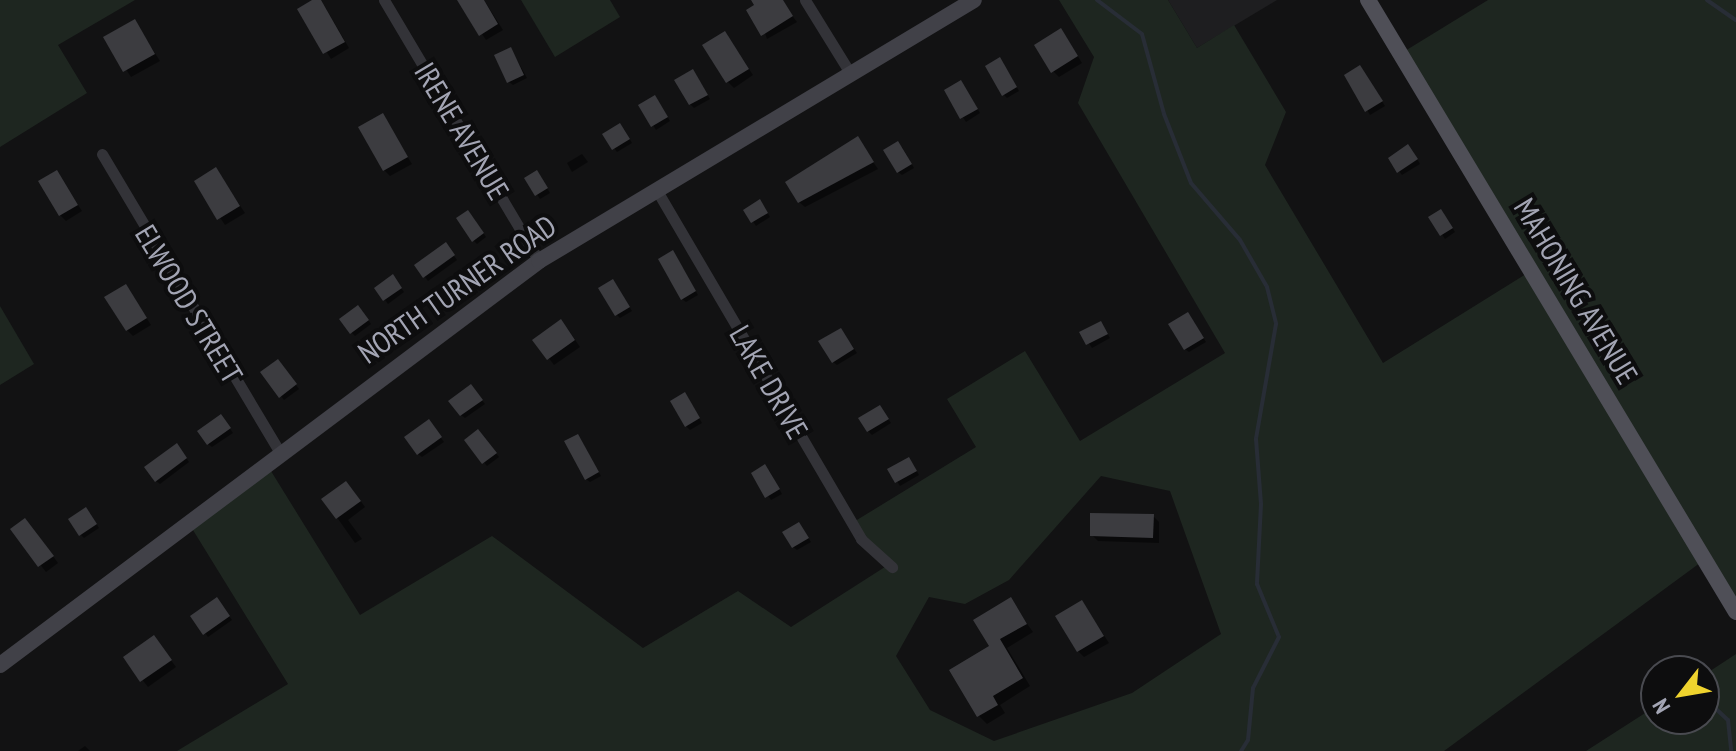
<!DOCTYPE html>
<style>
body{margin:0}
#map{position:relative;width:1736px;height:751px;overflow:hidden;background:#121213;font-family:"PT Sans Narrow",sans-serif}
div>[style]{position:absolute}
.built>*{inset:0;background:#1e1e20}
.green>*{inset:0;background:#1e2620}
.shadow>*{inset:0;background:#0007}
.stream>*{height:4px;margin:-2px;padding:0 2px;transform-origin:2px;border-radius:2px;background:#282d36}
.building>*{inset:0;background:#3c3c40}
.street>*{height:11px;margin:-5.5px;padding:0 5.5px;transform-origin:5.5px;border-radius:5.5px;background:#333338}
.secondary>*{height:16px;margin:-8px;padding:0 8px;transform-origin:8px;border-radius:8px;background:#414148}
.primary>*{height:16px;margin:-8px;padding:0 8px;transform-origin:8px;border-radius:8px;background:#4f4f57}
span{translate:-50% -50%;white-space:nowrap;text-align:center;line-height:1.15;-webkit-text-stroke:8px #0d0d0e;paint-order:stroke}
.street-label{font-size:30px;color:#a3a5b4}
.north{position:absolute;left:1640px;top:655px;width:80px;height:80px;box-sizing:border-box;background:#0d0d0e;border:2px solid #494a50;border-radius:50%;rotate:239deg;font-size:22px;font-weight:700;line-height:32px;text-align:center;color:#a3a5b4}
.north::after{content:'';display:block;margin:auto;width:28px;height:36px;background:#efd32e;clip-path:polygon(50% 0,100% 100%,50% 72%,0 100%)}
</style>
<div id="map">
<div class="built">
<div style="clip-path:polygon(1168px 0,1277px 0,1197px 48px)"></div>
</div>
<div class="green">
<div style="clip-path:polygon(0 0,135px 0,58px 45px,87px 93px,0 147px)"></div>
<div style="clip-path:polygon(521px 0,610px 0,620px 17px,555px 57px)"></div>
<div style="clip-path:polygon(evenodd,1059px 0,1168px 0,1197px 48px,1234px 25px,1286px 112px,1265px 165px,1383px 363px,1531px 271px,1400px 54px,1488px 0,1736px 0,1736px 612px,1704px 560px,1444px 751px,177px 751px,288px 684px,188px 522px,266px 463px,360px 615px,492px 536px,643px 648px,738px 591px,791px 627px,888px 565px,852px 523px,976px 447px,947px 399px,1025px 351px,1080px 441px,1225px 353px,1078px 103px,1094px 57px,1059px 0,1101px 476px,1170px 491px,1221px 634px,1132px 693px,994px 741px,930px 710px,896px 656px,929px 597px,965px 604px,1009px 580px,1101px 476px)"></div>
<div style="clip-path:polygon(0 306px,34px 364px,0 385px)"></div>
<div style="clip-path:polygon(1736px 654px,1736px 751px,1586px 751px,1656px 706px,1656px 719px,1704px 719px,1704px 675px)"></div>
</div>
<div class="shadow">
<div style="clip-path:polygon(316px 0,324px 5px,349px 48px,331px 59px,300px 9px)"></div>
<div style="clip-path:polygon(460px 0,484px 0,503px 30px,486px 40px)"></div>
<div style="clip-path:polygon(754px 0,780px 0,797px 22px,767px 39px)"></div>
<div style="clip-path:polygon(135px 22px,160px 61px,131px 77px,106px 38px)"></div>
<div style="clip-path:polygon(1066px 37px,1082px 63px,1059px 77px,1053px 71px)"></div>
<div style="clip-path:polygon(730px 40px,753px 75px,734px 88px,728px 82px)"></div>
<div style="clip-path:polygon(511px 49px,527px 78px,513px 85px,509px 82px)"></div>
<div style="clip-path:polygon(1003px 63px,1019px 91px,1007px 98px,1004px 95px)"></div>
<div style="clip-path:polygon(693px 71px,710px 99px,694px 108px,690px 104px)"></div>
<div style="clip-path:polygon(1363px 71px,1385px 106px,1370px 115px,1347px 76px)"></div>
<div style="clip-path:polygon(964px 86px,980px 113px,966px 122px,946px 91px)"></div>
<div style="clip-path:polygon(658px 101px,670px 121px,656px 130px,641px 106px)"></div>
<div style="clip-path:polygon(382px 116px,412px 164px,390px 176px,384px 170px)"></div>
<div style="clip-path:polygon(624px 129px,632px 143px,617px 152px,614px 148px)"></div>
<div style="clip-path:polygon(857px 139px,878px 169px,805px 207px,799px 202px)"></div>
<div style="clip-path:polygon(902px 147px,914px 168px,902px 175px,898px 172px)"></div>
<div style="clip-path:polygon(1412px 150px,1420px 164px,1402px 175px,1399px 171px)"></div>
<div style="clip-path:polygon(582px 154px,588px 162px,572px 172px,567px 163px)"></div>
<div style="clip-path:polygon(216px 170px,245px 213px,225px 225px,196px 182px)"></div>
<div style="clip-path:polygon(57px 173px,82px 211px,66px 221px,60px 215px)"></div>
<div style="clip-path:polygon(540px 176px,550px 193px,540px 199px,526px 178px)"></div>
<div style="clip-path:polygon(763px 205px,770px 217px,756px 226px,745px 210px)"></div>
<div style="clip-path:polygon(1444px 215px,1455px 232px,1445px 239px,1431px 218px)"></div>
<div style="clip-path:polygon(472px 216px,486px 237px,477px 244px,473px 240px)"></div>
<div style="clip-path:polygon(449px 249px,457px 260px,428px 281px,417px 266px)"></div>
<div style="clip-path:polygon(676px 256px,698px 295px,686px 302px,682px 299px)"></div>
<div style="clip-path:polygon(396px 281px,404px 292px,388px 304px,377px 289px)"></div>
<div style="clip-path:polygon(616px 285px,632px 311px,620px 318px,617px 315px)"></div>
<div style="clip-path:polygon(126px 286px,151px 325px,133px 336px,127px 330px)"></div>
<div style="clip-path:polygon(362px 311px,371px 324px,355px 336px,351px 332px)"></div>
<div style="clip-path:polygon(1191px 318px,1206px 342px,1189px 352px,1185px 349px)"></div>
<div style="clip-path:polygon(1101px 323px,1110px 338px,1092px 348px,1082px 333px)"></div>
<div style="clip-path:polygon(567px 328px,580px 347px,554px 365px,535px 340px)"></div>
<div style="clip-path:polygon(841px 330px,857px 353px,837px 365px,833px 362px)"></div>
<div style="clip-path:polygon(281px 365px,299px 389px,284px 400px,281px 396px)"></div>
<div style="clip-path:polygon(474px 390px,485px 404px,465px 418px,461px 415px)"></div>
<div style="clip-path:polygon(688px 398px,702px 423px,690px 430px,686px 426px)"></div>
<div style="clip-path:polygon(883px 411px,891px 423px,872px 435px,868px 431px)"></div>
<div style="clip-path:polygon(224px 420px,233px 433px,212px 447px,208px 444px)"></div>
<div style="clip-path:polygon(432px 426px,444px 442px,422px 457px,418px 454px)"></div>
<div style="clip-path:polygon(482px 435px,499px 457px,487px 466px,467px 441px)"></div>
<div style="clip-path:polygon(581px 440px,601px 476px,590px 482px,586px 479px)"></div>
<div style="clip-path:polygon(180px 449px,189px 462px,160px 484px,156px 481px)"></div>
<div style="clip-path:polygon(912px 463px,919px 475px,900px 486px,890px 470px)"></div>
<div style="clip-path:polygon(769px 470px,782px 494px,771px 500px,754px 474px)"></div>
<div style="clip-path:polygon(352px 489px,365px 507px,348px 520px,362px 539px,355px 543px,324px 499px)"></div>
<div style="clip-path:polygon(90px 513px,99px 528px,84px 538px,81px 535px)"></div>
<div style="clip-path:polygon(1153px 516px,1159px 522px,1159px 543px,1098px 541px,1092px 535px)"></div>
<div style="clip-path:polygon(31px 526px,58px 563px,46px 572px,13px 530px)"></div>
<div style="clip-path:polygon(802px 528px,811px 542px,797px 550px,793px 547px)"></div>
<div style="clip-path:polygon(1010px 600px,1033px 632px,1007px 648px,1030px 686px,1000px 705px,1005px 713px,987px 724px,979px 716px,992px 646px)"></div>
<div style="clip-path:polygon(1082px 602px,1109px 643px,1084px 657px,1078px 651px)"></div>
<div style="clip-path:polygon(220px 603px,232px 620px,208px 637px,193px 617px)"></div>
<div style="clip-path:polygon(154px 637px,176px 667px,148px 687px,125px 658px)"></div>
<div style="clip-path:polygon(85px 746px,90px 751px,78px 751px)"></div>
</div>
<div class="stream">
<div style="left:1097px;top:0;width:56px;rotate:37.1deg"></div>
<div style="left:1142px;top:34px;width:83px;rotate:74.6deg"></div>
<div style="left:1164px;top:114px;width:74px;rotate:68.6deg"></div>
<div style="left:1191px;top:183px;width:75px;rotate:49.3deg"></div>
<div style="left:1240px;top:240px;width:54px;rotate:60.1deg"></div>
<div style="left:1267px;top:287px;width:38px;rotate:76deg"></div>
<div style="left:1276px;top:324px;width:117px;rotate:99.9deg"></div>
<div style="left:1256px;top:439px;width:65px;rotate:85.6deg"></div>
<div style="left:1261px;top:504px;width:80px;rotate:92.9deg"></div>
<div style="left:1257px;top:584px;width:57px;rotate:67.5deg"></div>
<div style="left:1279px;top:637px;width:57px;rotate:117deg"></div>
<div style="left:1253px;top:688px;width:52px;rotate:95.5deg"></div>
<div style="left:1248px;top:740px;width:13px;rotate:122deg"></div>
<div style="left:1707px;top:0;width:35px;rotate:35deg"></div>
<div style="left:1704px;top:686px;width:25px;rotate:63deg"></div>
<div style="left:1715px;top:708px;width:18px;rotate:43deg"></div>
<div style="left:1728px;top:720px;width:31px;rotate:84deg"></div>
</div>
<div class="building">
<div style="clip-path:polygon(312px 0,321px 0,345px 42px,323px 54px,297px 9px)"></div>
<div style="clip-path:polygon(457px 0,484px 0,498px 24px,479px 36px)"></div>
<div style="clip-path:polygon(751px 0,783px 0,793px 16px,761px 36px,746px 10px,754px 5px)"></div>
<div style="clip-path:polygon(135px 19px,155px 54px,123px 72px,103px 37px)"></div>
<div style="clip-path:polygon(1061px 28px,1078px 56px,1051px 73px,1034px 45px)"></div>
<div style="clip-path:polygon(725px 31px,749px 69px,726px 83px,702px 45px)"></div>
<div style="clip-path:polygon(511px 47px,524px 75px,507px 83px,494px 55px)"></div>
<div style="clip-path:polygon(1000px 57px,1017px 87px,1002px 96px,985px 66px)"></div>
<div style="clip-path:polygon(1360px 65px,1383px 101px,1365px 112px,1344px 75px)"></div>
<div style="clip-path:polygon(693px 69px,708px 95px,689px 105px,674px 80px)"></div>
<div style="clip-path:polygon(961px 80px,978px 109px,960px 119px,944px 90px)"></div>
<div style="clip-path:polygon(655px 95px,668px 117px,651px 127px,638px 105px)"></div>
<div style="clip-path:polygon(383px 113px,408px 157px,383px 171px,358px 127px)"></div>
<div style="clip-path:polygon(620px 123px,630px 139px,612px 150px,602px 134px)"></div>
<div style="clip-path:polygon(858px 136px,874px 162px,798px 203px,785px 182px)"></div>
<div style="clip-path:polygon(898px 141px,912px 164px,897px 173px,883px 150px)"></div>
<div style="clip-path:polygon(1408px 144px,1418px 159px,1397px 173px,1388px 158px)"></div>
<div style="clip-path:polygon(216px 167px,240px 206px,217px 220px,194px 181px)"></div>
<div style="clip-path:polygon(57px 170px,78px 205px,59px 216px,38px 181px)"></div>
<div style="clip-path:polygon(537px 170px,548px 188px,535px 196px,524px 178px)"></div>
<div style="clip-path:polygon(760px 199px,768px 213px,751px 223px,743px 210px)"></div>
<div style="clip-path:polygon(1441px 209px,1453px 228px,1440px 236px,1428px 217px)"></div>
<div style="clip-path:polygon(468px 210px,484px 233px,472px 242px,456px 218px)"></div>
<div style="clip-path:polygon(446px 242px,455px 255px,423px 278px,414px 265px)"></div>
<div style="clip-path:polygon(673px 250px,696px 291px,681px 300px,658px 259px)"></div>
<div style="clip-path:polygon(393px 274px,402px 288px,383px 301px,374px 288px)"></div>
<div style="clip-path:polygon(613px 279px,630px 307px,615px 316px,598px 288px)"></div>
<div style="clip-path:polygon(126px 284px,147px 318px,126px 331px,104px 297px)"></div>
<div style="clip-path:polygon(358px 305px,369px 320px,350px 334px,339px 319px)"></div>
<div style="clip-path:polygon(1188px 312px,1204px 338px,1184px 350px,1168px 324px)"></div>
<div style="clip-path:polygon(561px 319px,575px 340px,547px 360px,532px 340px)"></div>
<div style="clip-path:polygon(1101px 321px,1108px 334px,1086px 345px,1079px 332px)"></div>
<div style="clip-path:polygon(841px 328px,854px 349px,832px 363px,818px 341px)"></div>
<div style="clip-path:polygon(278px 359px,297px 384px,279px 398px,260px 372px)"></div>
<div style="clip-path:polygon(471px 384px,483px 400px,460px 416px,448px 401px)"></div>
<div style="clip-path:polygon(685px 392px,700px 418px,685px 427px,670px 401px)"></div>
<div style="clip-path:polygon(880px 405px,889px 419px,867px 432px,858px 418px)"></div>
<div style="clip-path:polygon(221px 414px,231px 428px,207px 445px,197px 431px)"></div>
<div style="clip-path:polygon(429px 419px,442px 437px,417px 455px,404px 437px)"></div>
<div style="clip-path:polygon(478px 429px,497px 453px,482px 464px,464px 440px)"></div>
<div style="clip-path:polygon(578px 434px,599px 472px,585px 480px,564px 441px)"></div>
<div style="clip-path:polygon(177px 443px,187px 458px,155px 482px,144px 467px)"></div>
<div style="clip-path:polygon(909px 457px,917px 471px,895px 483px,887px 469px)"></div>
<div style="clip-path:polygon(765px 464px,780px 489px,765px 498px,751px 473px)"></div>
<div style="clip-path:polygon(346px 481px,361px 501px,336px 519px,321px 499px)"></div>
<div style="clip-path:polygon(86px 507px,97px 524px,79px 536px,68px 519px)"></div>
<div style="clip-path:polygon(1090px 513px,1154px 514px,1153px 538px,1090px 536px)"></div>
<div style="clip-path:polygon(25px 518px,54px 556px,38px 567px,10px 529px)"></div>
<div style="clip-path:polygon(799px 522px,809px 538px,792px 548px,782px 532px)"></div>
<div style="clip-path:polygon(217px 597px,230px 616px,203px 635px,190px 616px)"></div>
<div style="clip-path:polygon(1011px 597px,1027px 624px,1000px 639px,1023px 678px,993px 696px,998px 705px,977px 717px,949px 670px,989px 646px,973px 620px)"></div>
<div style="clip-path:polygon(1082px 600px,1104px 636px,1077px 652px,1055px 616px)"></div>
<div style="clip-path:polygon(154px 635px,172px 660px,140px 682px,123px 657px)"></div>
</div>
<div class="street">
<div style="left:384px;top:0;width:304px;rotate:59.3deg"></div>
<div style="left:805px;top:0;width:86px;rotate:58.3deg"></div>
<div style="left:102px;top:154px;width:348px;rotate:59.2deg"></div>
<div style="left:656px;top:189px;width:406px;rotate:59.6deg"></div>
<div style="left:861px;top:539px;width:42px;rotate:42.1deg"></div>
</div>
<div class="secondary">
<div style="left:0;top:665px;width:674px;rotate:-36.85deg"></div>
<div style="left:539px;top:261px;width:507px;rotate:-30.96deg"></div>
</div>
<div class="primary">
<div style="left:1368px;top:0;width:714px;rotate:58.98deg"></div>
</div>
<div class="street-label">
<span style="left:462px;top:131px;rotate:59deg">IRENE AVENUE</span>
<span style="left:457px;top:289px;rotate:-35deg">NORTH TURNER ROAD</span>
<span style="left:1576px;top:291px;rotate:59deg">MAHONING AVENUE</span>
<span style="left:189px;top:304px;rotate:59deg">ELWOOD STREET</span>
<span style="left:769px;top:382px;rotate:60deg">LAKE DRIVE</span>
</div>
<div class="north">N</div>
</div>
